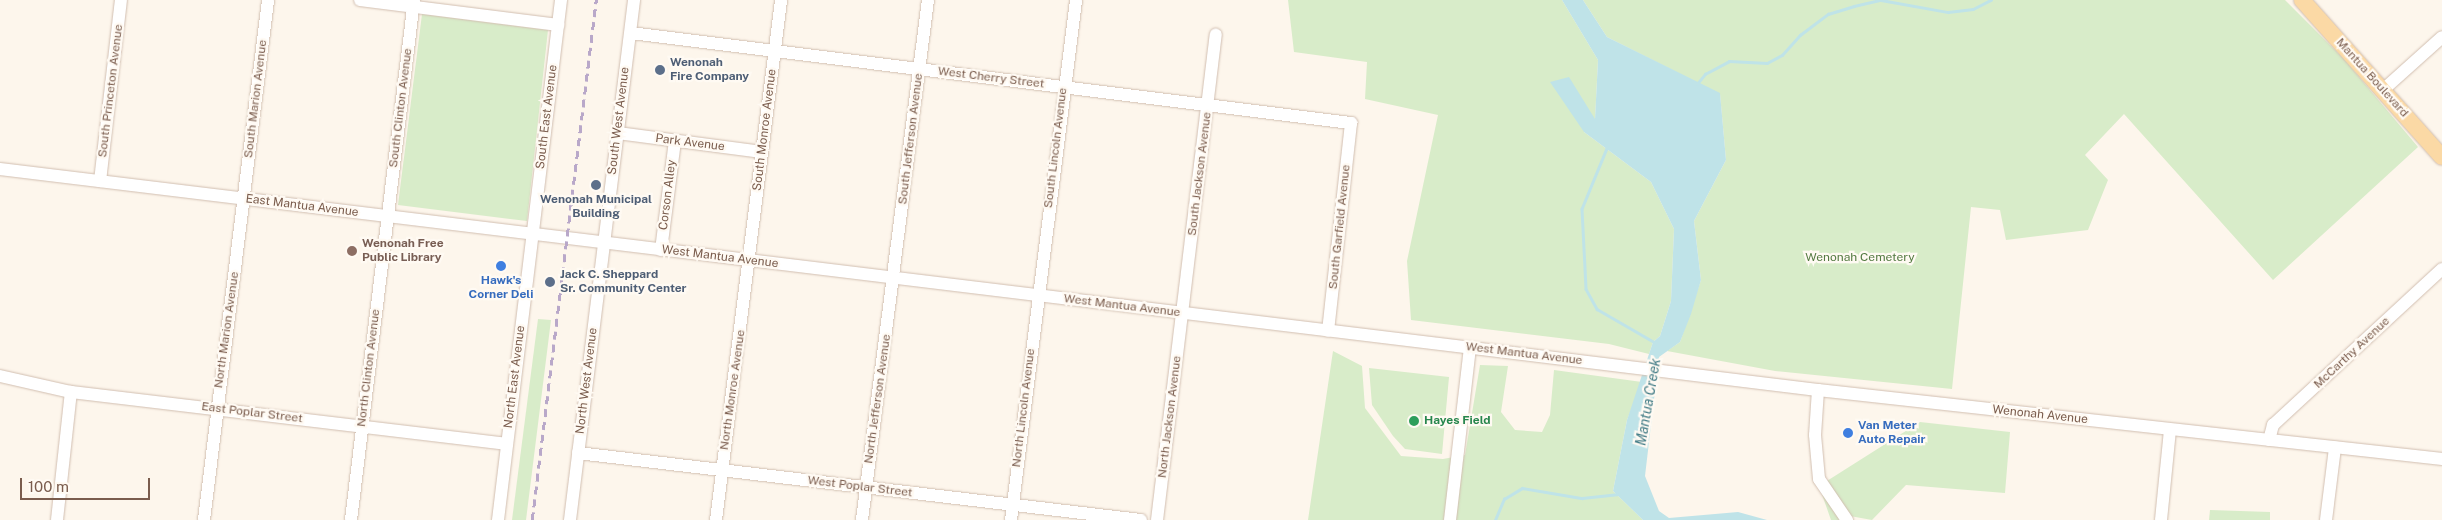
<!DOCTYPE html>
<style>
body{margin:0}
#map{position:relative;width:2442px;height:520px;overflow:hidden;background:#fdf6ec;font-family:"Public Sans",sans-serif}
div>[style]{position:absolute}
.green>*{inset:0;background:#d8ecc9}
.water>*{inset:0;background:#bfe3e8}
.stream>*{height:2.5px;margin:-1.25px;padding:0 1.25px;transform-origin:1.25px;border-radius:1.25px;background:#bfe3e8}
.roads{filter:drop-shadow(0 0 1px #d1beb0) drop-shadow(0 0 1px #d1beb0)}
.minor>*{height:12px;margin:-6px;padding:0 6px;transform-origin:6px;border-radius:6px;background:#fff}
.major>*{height:16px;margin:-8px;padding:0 8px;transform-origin:8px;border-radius:8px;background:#fbd9a5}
.rail>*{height:2.5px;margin-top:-1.25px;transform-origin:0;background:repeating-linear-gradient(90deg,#b9a8c9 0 8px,transparent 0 13px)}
.dots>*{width:14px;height:14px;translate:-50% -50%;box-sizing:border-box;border:2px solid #fffaf3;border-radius:50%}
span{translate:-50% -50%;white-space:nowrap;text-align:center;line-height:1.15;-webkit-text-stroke:4.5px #fffaf3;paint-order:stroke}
.service-label{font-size:12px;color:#4e5e75;font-weight:700}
.left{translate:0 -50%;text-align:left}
.street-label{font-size:12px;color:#7a5c4d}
.education-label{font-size:12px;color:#785e54;font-weight:700}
.park-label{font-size:12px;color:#537a41}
.shop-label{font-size:12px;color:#366cbe;font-weight:700}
.leisure-label{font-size:12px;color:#27864d;font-weight:700}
.water-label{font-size:14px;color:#437c86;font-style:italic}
.scale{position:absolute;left:20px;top:478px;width:130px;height:22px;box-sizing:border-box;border:2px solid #7a5c4d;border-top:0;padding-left:6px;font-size:15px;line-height:18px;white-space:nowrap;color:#7a5c4d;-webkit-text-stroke:4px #fffaf3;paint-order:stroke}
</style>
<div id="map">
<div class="green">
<div style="clip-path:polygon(1288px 0,1562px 0,1598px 60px,1595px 120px,1584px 132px,1651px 182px,1674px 229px,1671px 301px,1660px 336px,1653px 342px,1649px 354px,1609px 344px,1411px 320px,1407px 261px,1438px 115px,1365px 99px,1367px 62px,1294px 52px)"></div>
<div style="clip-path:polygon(1583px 0,2285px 0,2343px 58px,2418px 147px,2273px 280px,2124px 114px,2085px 155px,2108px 180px,2088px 230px,2006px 240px,2000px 210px,1971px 207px,1952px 389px,1775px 371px,1667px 351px,1680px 342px,1701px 280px,1694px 221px,1726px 160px,1720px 94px,1607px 37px)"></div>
<div style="clip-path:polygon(422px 14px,548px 30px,527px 221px,398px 205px)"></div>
<div style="clip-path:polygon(538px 319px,551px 320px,526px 520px,512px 520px)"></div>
<div style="clip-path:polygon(1333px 351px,1362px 366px,1365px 408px,1401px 456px,1443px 459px,1465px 455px,1480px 365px,1508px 366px,1501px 412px,1515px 430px,1542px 432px,1550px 415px,1554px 370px,1642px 382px,1627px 420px,1613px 491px,1643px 520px,1308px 520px)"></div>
<div style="clip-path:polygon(1369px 368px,1449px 377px,1442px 454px,1405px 449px,1393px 436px,1372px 405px)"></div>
<div style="clip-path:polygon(1920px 422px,2010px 432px,2005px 493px,1906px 485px,1872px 520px,1850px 516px,1849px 520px,1831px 520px,1819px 486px)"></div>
<div style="clip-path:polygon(2210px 510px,2270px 512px,2270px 520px,2209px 520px)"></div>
</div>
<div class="water">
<div style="clip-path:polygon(1562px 0,1583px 0,1607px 37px,1720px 93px,1726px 160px,1694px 221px,1701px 280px,1691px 314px,1680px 342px,1659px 357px,1645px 476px,1659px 511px,1669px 518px,1738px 512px,1767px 520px,1643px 520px,1613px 491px,1627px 420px,1653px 342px,1660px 336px,1671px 301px,1674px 229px,1651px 182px,1584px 132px,1550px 82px,1569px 77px,1595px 119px,1598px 60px)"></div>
</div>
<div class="stream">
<div style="left:1697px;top:84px;width:13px;rotate:-51deg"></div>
<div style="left:1705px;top:74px;width:27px;rotate:-28deg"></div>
<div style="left:1729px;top:61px;width:38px;rotate:3deg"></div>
<div style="left:1767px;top:63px;width:17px;rotate:-28deg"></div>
<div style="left:1782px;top:55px;width:27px;rotate:-48deg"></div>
<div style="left:1800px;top:35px;width:35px;rotate:-37deg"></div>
<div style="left:1828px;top:14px;width:27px;rotate:-17deg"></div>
<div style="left:1854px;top:6px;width:28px;rotate:-13deg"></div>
<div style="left:1881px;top:0;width:68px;rotate:10.2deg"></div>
<div style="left:1948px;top:12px;width:25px;rotate:-7deg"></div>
<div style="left:1973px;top:9px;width:20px;rotate:-27deg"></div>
<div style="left:1608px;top:146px;width:68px;rotate:112.4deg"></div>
<div style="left:1582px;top:209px;width:80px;rotate:87.1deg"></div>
<div style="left:1586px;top:289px;width:23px;rotate:61deg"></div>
<div style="left:1597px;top:309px;width:68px;rotate:30deg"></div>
<div style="left:1495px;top:520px;width:23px;rotate:-67deg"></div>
<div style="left:1504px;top:499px;width:21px;rotate:-31deg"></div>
<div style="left:1522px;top:488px;width:61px;rotate:9.5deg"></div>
<div style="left:1582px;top:498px;width:37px;rotate:-6deg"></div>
</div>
<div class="roads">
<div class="minor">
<div style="left:360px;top:0;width:200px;rotate:7.2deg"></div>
<div style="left:631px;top:33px;width:726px;rotate:7.13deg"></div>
<div style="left:1351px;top:123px;width:209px;rotate:96.3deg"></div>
<div style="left:2383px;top:90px;width:79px;rotate:-41.9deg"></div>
<div style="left:618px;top:133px;width:145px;rotate:7.5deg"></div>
<div style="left:0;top:169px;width:1831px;rotate:6.93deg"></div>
<div style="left:1818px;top:390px;width:628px;rotate:6.31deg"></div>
<div style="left:100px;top:181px;width:182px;rotate:-83.4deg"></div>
<div style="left:661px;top:250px;width:110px;rotate:-82.7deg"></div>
<div style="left:0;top:376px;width:73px;rotate:12.7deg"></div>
<div style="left:71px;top:392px;width:438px;rotate:6.8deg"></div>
<div style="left:1818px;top:390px;width:45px;rotate:93.8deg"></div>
<div style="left:1815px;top:435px;width:44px;rotate:84.8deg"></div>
<div style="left:1819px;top:479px;width:50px;rotate:55.7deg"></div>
<div style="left:2269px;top:440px;width:16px;rotate:-75deg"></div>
<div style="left:2273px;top:425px;width:230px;rotate:-42.7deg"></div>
<div style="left:578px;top:453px;width:567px;rotate:6.79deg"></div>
<div style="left:57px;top:520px;width:129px;rotate:-83.8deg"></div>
<div style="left:204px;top:520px;width:524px;rotate:-82.98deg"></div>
<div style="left:351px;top:520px;width:524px;rotate:-83.09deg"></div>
<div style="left:498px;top:520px;width:524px;rotate:-83.09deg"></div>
<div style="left:570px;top:520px;width:524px;rotate:-82.98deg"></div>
<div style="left:716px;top:520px;width:524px;rotate:-82.87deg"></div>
<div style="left:862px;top:520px;width:524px;rotate:-82.77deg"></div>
<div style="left:1011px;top:520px;width:524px;rotate:-82.87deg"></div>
<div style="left:1157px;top:520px;width:489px;rotate:-83.1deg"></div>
<div style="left:1450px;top:520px;width:173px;rotate:-83.4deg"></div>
<div style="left:2161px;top:520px;width:90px;rotate:-84.3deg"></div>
<div style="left:2326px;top:520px;width:73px;rotate:-82.9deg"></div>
</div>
<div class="major">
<div style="left:2302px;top:0;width:210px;rotate:48.3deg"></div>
</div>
</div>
<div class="rail">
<div style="left:532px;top:520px;width:524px;rotate:-82.98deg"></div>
</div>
<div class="dots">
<div style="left:660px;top:70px;background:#5c6f8a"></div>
<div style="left:596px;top:185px;background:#5c6f8a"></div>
<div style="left:352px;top:251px;background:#8d6e63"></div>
<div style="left:501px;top:266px;background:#3f7fe0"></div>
<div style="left:550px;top:282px;background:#5c6f8a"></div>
<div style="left:1414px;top:421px;background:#2e9e5b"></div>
<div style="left:1848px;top:433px;background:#3f7fe0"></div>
</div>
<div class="service-label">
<span class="left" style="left:670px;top:70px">Wenonah<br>Fire Company</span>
<span style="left:596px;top:207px">Wenonah Municipal<br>Building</span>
<span class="left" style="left:560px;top:282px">Jack C. Sheppard<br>Sr. Community Center</span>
</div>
<div class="street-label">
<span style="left:991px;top:78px;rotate:7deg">West Cherry Street</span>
<span style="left:2372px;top:78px;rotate:48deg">Mantua Boulevard</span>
<span style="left:111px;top:91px;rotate:-83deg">South Princeton Avenue</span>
<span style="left:256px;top:99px;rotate:-83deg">South Marion Avenue</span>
<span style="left:401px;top:108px;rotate:-83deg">South Clinton Avenue</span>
<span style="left:547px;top:117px;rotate:-83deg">South East Avenue</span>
<span style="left:619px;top:121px;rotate:-83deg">South West Avenue</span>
<span style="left:765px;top:130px;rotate:-83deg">South Monroe Avenue</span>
<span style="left:911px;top:139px;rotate:-83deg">South Jefferson Avenue</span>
<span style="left:690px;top:143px;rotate:7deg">Park Avenue</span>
<span style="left:1056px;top:148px;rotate:-83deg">South Lincoln Avenue</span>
<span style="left:1200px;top:174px;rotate:-83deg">South Jackson Avenue</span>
<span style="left:668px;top:195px;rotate:-83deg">Corson Alley</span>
<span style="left:302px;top:206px;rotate:7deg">East Mantua Avenue</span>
<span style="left:1340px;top:227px;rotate:-84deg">South Garfield Avenue</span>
<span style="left:720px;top:257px;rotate:7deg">West Mantua Avenue</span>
<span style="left:1122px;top:306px;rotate:7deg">West Mantua Avenue</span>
<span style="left:227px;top:330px;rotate:-82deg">North Marion Avenue</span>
<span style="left:2352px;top:353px;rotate:-43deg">McCarthy Avenue</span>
<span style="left:1524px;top:354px;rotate:7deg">West Mantua Avenue</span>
<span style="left:369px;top:368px;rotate:-83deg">North Clinton Avenue</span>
<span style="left:515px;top:377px;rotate:-83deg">North East Avenue</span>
<span style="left:587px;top:381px;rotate:-83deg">North West Avenue</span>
<span style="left:733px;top:390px;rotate:-82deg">North Monroe Avenue</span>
<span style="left:878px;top:399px;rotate:-82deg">North Jefferson Avenue</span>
<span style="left:1024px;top:408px;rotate:-83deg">North Lincoln Avenue</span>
<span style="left:252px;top:413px;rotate:7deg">East Poplar Street</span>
<span style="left:2040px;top:415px;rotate:6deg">Wenonah Avenue</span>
<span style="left:1170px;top:417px;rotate:-83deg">North Jackson Avenue</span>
<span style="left:860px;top:487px;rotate:7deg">West Poplar Street</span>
</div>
<div class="education-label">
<span class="left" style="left:362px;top:251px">Wenonah Free<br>Public Library</span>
</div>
<div class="park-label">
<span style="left:1860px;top:258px">Wenonah Cemetery</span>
</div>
<div class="shop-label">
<span style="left:501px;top:288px">Hawk's<br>Corner Deli</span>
<span class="left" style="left:1858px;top:433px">Van Meter<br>Auto Repair</span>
</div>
<div class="leisure-label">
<span class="left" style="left:1424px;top:421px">Hayes Field</span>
</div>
<div class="water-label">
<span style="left:1648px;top:402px;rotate:-80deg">Mantua Creek</span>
</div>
<div class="scale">100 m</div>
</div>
